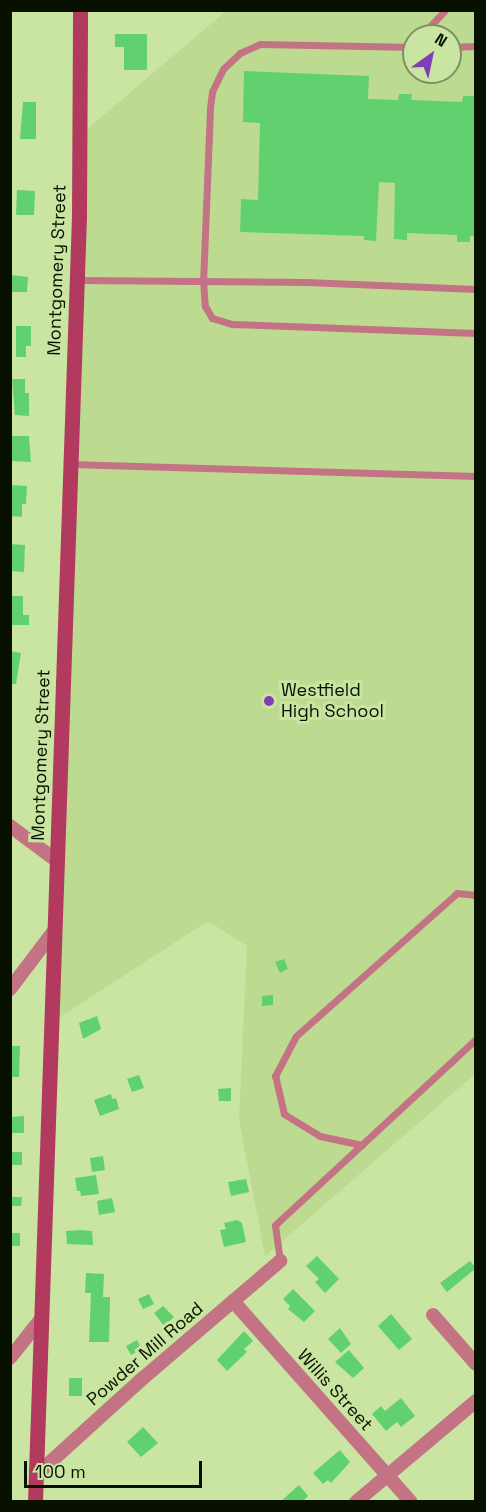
<!DOCTYPE html>
<style>
body{margin:0}
#map{position:relative;width:486px;height:1512px;overflow:hidden;background:#c9e5a1;font-family:"Space Grotesk",sans-serif}
div>[style]{position:absolute}
.built>*{inset:0;background:#bddb90}
.building>*{inset:0;background:#61d06f}
.lane>*{height:7px;margin:-3.5px;padding:0 3.5px;transform-origin:3.5px;border-radius:3.5px;background:#c47385}
.street>*{height:14px;margin:-7px;padding:0 7px;transform-origin:7px;border-radius:7px;background:#c47385}
.secondary>*{height:15px;margin:-7.5px;padding:0 7.5px;transform-origin:7.5px;border-radius:7.5px;background:#b13a5e}
.dots>*{width:16px;height:16px;translate:-50% -50%;box-sizing:border-box;border:3px solid #c9e5a1;border-radius:50%}
span{translate:-50% -50%;white-space:nowrap;text-align:center;line-height:1.15;-webkit-text-stroke:6px #c9e5a1;paint-order:stroke}
.street-label{font-size:18px;color:#081100}
.poi-label{font-size:18px;color:#081100}
.left{translate:0 -50%;text-align:left}
.frame{position:absolute;inset:0;border:12px solid #081100;pointer-events:none}
.north{position:absolute;left:402px;top:24px;width:60px;height:60px;box-sizing:border-box;background:#c9e5a1;border:2px solid #7c9061;border-radius:50%;rotate:33deg;font-size:16px;font-weight:700;line-height:24px;text-align:center;color:#081100}
.north::after{content:'';display:block;margin:auto;width:21px;height:27px;background:#7f3fb4;clip-path:polygon(50% 0,100% 100%,50% 72%,0 100%)}
.scale{position:absolute;left:24px;top:1461px;width:178px;height:27px;box-sizing:border-box;border:3px solid #081100;border-top:0;padding-left:8px;font-size:18px;line-height:21px;white-space:nowrap;color:#081100;-webkit-text-stroke:4px #c9e5a1;paint-order:stroke}
</style>
<div id="map">
<div class="built">
<div style="clip-path:polygon(evenodd,226px 11px,475px 11px,475px 1074px,265px 1256px,239px 1120px,247px 946px,208px 921px,51px 1023px,79px 136px,226px 11px,414px 36px,450px 36px,450px 72px,414px 72px,414px 36px)"></div>
</div>
<div class="building">
<div style="clip-path:polygon(115px 34px,147px 34px,147px 70px,124px 70px,124px 47px,115px 47px)"></div>
<div style="clip-path:polygon(244px 71px,369px 76px,368px 99px,398px 100px,399px 94px,412px 94px,411px 100px,462px 102px,463px 96px,475px 96px,476px 236px,470px 236px,470px 242px,457px 242px,457px 235px,407px 233px,407px 240px,394px 239px,395px 183px,379px 182px,376px 241px,364px 240px,364px 236px,240px 232px,241px 199px,258px 200px,260px 123px,243px 122px)"></div>
<div style="clip-path:polygon(23px 102px,36px 102px,36px 139px,20px 139px)"></div>
<div style="clip-path:polygon(17px 190px,35px 191px,34px 215px,16px 215px)"></div>
<div style="clip-path:polygon(10px 275px,28px 277px,27px 292px,10px 292px)"></div>
<div style="clip-path:polygon(16px 326px,31px 326px,31px 346px,26px 346px,26px 357px,16px 357px)"></div>
<div style="clip-path:polygon(12px 379px,25px 379px,25px 393px,29px 393px,29px 416px,15px 415px)"></div>
<div style="clip-path:polygon(12px 436px,29px 436px,31px 462px,12px 461px)"></div>
<div style="clip-path:polygon(10px 485px,27px 486px,26px 504px,22px 504px,22px 517px,10px 516px)"></div>
<div style="clip-path:polygon(10px 544px,25px 545px,24px 572px,10px 571px)"></div>
<div style="clip-path:polygon(10px 596px,23px 596px,23px 615px,29px 615px,29px 625px,10px 625px)"></div>
<div style="clip-path:polygon(10px 651px,21px 653px,16px 684px,10px 684px)"></div>
<div style="clip-path:polygon(284px 959px,288px 969px,280px 973px,275px 962px)"></div>
<div style="clip-path:polygon(273px 995px,273px 1005px,262px 1006px,262px 996px)"></div>
<div style="clip-path:polygon(97px 1016px,101px 1029px,83px 1039px,79px 1023px)"></div>
<div style="clip-path:polygon(10px 1046px,20px 1046px,19px 1077px,10px 1077px)"></div>
<div style="clip-path:polygon(139px 1075px,144px 1088px,132px 1092px,127px 1079px)"></div>
<div style="clip-path:polygon(231px 1088px,231px 1101px,219px 1101px,218px 1089px)"></div>
<div style="clip-path:polygon(111px 1094px,112px 1099px,116px 1098px,119px 1109px,100px 1116px,94px 1100px)"></div>
<div style="clip-path:polygon(24px 1116px,24px 1133px,10px 1133px,10px 1117px)"></div>
<div style="clip-path:polygon(10px 1152px,22px 1152px,22px 1165px,10px 1165px)"></div>
<div style="clip-path:polygon(103px 1156px,105px 1170px,92px 1172px,90px 1158px)"></div>
<div style="clip-path:polygon(96px 1175px,99px 1194px,81px 1196px,80px 1191px,77px 1191px,75px 1178px)"></div>
<div style="clip-path:polygon(246px 1179px,249px 1192px,231px 1196px,228px 1182px)"></div>
<div style="clip-path:polygon(10px 1197px,22px 1197px,21px 1206px,10px 1206px)"></div>
<div style="clip-path:polygon(112px 1198px,115px 1212px,99px 1215px,97px 1201px)"></div>
<div style="clip-path:polygon(237px 1220px,242px 1223px,246px 1242px,224px 1247px,220px 1230px,226px 1229px,224px 1223px)"></div>
<div style="clip-path:polygon(81px 1230px,92px 1231px,93px 1245px,67px 1244px,66px 1231px)"></div>
<div style="clip-path:polygon(10px 1233px,20px 1233px,20px 1246px,10px 1246px)"></div>
<div style="clip-path:polygon(317px 1256px,339px 1279px,325px 1293px,315px 1282px,319px 1279px,306px 1266px)"></div>
<div style="clip-path:polygon(470px 1261px,476px 1268px,447px 1292px,440px 1283px)"></div>
<div style="clip-path:polygon(86px 1273px,104px 1274px,103px 1297px,110px 1297px,109px 1342px,89px 1342px,91px 1293px,85px 1293px)"></div>
<div style="clip-path:polygon(293px 1289px,315px 1311px,304px 1322px,288px 1309px,290px 1306px,283px 1299px)"></div>
<div style="clip-path:polygon(149px 1294px,154px 1304px,143px 1309px,138px 1299px)"></div>
<div style="clip-path:polygon(163px 1306px,174px 1317px,164px 1326px,154px 1313px)"></div>
<div style="clip-path:polygon(391px 1314px,412px 1339px,399px 1350px,378px 1326px)"></div>
<div style="clip-path:polygon(340px 1328px,351px 1344px,341px 1353px,328px 1339px)"></div>
<div style="clip-path:polygon(244px 1331px,253px 1341px,244px 1349px,247px 1352px,227px 1371px,217px 1360px)"></div>
<div style="clip-path:polygon(137px 1340px,142px 1349px,131px 1355px,126px 1346px)"></div>
<div style="clip-path:polygon(349px 1350px,364px 1368px,353px 1378px,335px 1362px)"></div>
<div style="clip-path:polygon(69px 1378px,82px 1378px,82px 1396px,69px 1396px)"></div>
<div style="clip-path:polygon(401px 1398px,415px 1416px,401px 1427px,397px 1422px,386px 1431px,372px 1414px,381px 1406px,385px 1411px)"></div>
<div style="clip-path:polygon(143px 1427px,158px 1443px,141px 1457px,127px 1442px)"></div>
<div style="clip-path:polygon(340px 1450px,350px 1462px,331px 1483px,328px 1480px,323px 1484px,313px 1473px)"></div>
<div style="clip-path:polygon(299px 1485px,308px 1496px,302px 1502px,280px 1502px)"></div>
</div>
<div class="lane">
<div style="left:421px;top:36px;width:35px;rotate:-47deg"></div>
<div style="left:414px;top:47px;width:154px;rotate:-178.9deg"></div>
<div style="left:260px;top:44px;width:22px;rotate:156deg"></div>
<div style="left:240px;top:53px;width:23px;rotate:137deg"></div>
<div style="left:223px;top:69px;width:25px;rotate:116deg"></div>
<div style="left:212px;top:92px;width:17px;rotate:97deg"></div>
<div style="left:210px;top:109px;width:171px;rotate:92.3deg"></div>
<div style="left:203px;top:280px;width:26px;rotate:86deg"></div>
<div style="left:205px;top:306px;width:14px;rotate:60deg"></div>
<div style="left:212px;top:318px;width:21px;rotate:17deg"></div>
<div style="left:232px;top:324px;width:244px;rotate:2.1deg"></div>
<div style="left:450px;top:47px;width:26px;rotate:-2deg"></div>
<div style="left:76px;top:280px;width:230px;rotate:0.5deg"></div>
<div style="left:306px;top:282px;width:170px;rotate:2.4deg"></div>
<div style="left:70px;top:464px;width:406px;rotate:1.7deg"></div>
<div style="left:362px;top:1145px;width:43px;rotate:-167.9deg"></div>
<div style="left:320px;top:1136px;width:42px;rotate:-148.6deg"></div>
<div style="left:284px;top:1114px;width:39px;rotate:-103deg"></div>
<div style="left:275px;top:1076px;width:45px;rotate:-62.3deg"></div>
<div style="left:296px;top:1036px;width:215px;rotate:-41.6deg"></div>
<div style="left:457px;top:893px;width:19px;rotate:6deg"></div>
<div style="left:280px;top:1261px;width:36px;rotate:-98deg"></div>
<div style="left:275px;top:1225px;width:274px;rotate:-42.8deg"></div>
</div>
<div class="street">
<div style="left:10px;top:826px;width:59px;rotate:36.7deg"></div>
<div style="left:10px;top:989px;width:73px;rotate:-52.8deg"></div>
<div style="left:233px;top:1301px;width:268px;rotate:48.5deg"></div>
<div style="left:433px;top:1315px;width:65px;rotate:48.7deg"></div>
<div style="left:10px;top:1358px;width:50px;rotate:-51.5deg"></div>
<div style="left:36px;top:1475px;width:143px;rotate:-42.2deg"></div>
<div style="left:142px;top:1379px;width:182px;rotate:-40.5deg"></div>
<div style="left:356px;top:1502px;width:157px;rotate:-40.1deg"></div>
</div>
<div class="secondary">
<div style="left:35px;top:1502px;width:1288px;rotate:-88.04deg"></div>
<div style="left:79px;top:215px;width:205px;rotate:-89.7deg"></div>
</div>
<div class="dots">
<div style="left:269px;top:701px;background:#7f3fb4"></div>
</div>
<div class="street-label">
<span style="left:57px;top:270px;rotate:-88deg">Montgomery Street</span>
<span style="left:41px;top:755px;rotate:-88deg">Montgomery Street</span>
<span style="left:145px;top:1354px;rotate:-41deg">Powder Mill Road</span>
<span style="left:335px;top:1390px;rotate:48deg">Willis Street</span>
</div>
<div class="poi-label">
<span class="left" style="left:281px;top:701px">Westfield<br>High School</span>
</div>
<div class="frame"></div>
<div class="north">N</div>
<div class="scale">100 m</div>
</div>
